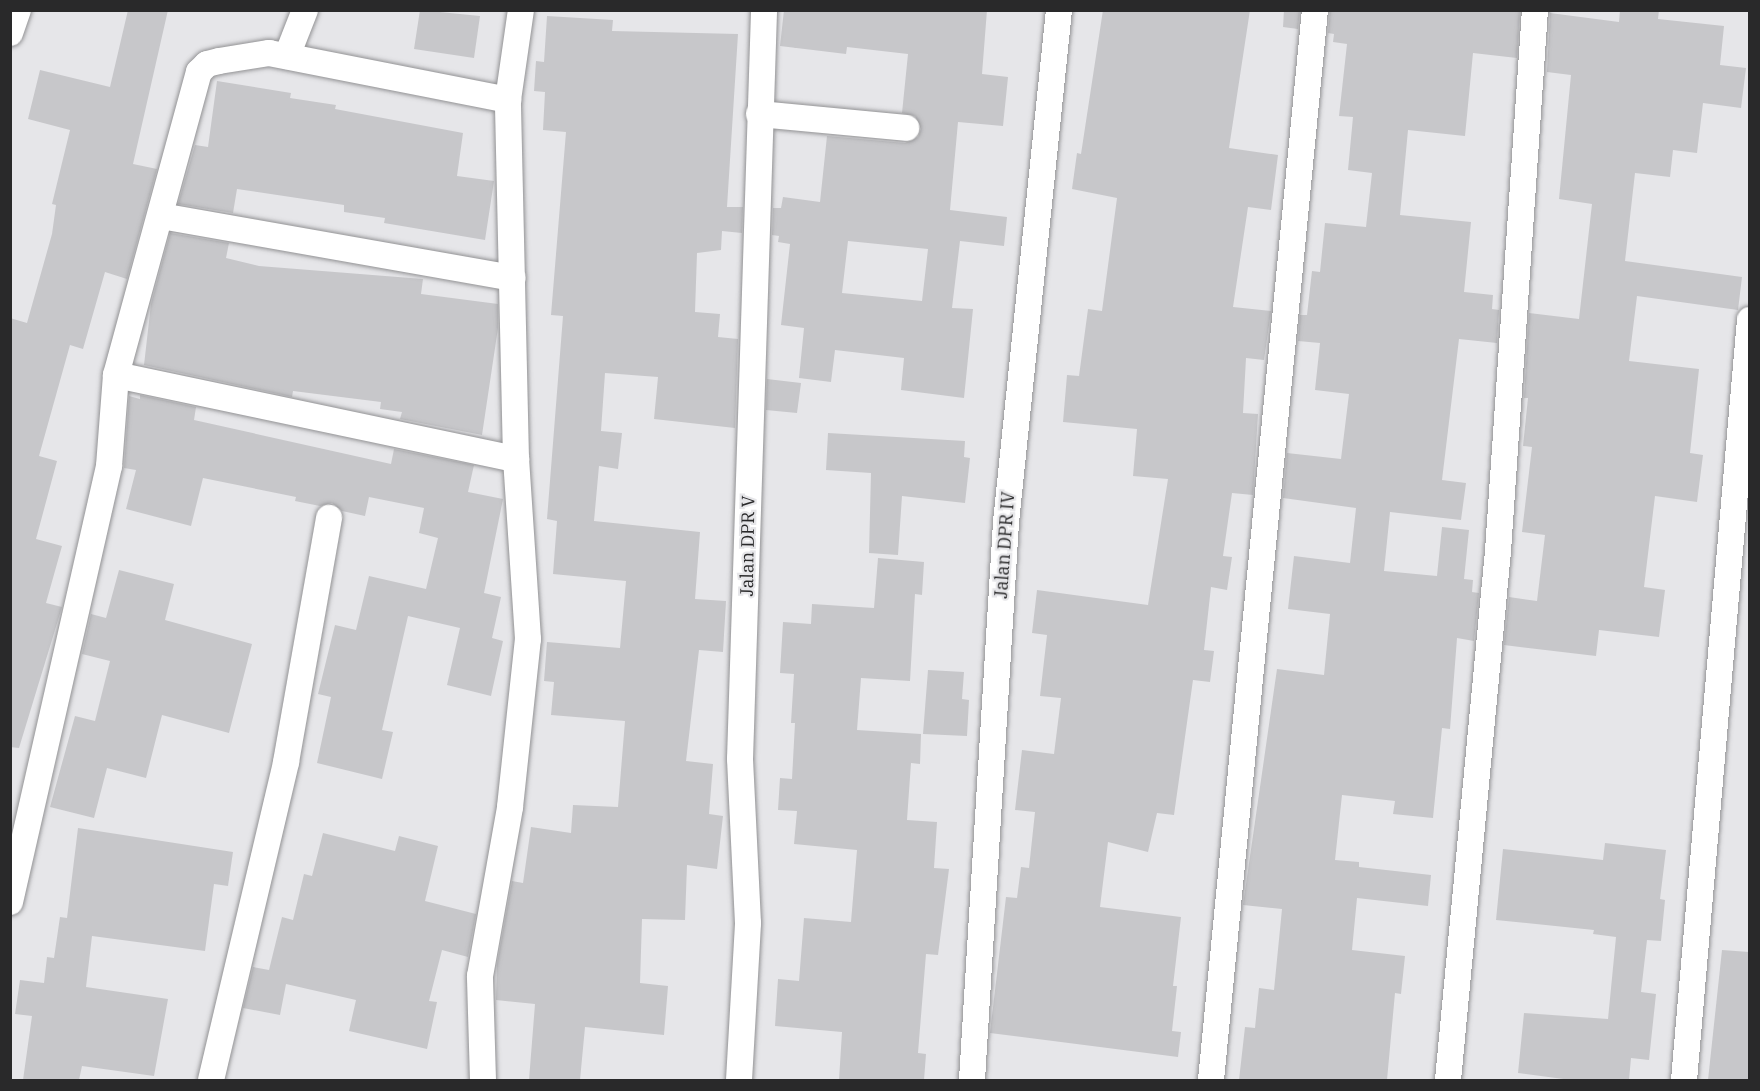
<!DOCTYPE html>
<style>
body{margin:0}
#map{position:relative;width:1760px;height:1091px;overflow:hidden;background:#e6e6e9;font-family:"IBM Plex Serif",serif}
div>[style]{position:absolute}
.building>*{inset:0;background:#c7c7ca}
.roads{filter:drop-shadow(0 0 2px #929294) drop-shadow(0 0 2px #929294)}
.street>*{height:26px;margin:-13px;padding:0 13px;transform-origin:13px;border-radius:13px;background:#fff}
span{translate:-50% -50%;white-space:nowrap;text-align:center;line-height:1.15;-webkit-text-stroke:4.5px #e6e6e9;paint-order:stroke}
.street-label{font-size:18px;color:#29292a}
.frame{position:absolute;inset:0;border:12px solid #29292a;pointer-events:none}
</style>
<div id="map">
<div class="building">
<div style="clip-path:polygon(128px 10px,168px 10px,133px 164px,157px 169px,127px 279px,105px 272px,83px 349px,70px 345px,39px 456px,57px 461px,36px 539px,62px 546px,46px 603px,62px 607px,19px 748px,10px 747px,10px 318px,27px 323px,52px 234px,56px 205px,52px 204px,70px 130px,28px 119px,40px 70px,110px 87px)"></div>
<div style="clip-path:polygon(420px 10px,480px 16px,474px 58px,414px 49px)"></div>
<div style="clip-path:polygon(evenodd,784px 10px,987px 10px,982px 74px,1008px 77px,1003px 126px,958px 122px,950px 210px,1007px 217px,1004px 246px,960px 241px,952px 308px,973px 309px,964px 398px,901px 390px,904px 358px,835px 350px,831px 382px,799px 378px,804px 328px,781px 325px,790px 244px,778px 242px,779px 236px,772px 235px,773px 208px,781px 208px,783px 197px,820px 202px,827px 136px,905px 143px,918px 137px,921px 129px,915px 116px,902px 113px,908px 54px,847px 47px,846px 54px,780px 46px,784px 10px,848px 241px,928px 249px,922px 301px,842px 293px,848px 241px)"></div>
<div style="clip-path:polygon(1103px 10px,1250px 10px,1229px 148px,1278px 155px,1271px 210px,1248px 207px,1233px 307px,1271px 311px,1264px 360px,1246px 358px,1243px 413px,1258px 414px,1253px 495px,1232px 493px,1223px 556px,1232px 557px,1227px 590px,1211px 587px,1204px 650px,1214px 651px,1210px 682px,1193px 680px,1174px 815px,1157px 813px,1148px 852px,1108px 842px,1100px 907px,1181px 917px,1173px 986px,1177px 986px,1172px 1031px,1181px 1032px,1178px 1057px,990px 1033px,1006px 897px,1017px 898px,1021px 867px,1029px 868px,1035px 812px,1015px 810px,1022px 750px,1054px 754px,1061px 698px,1040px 696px,1047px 635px,1032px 633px,1037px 590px,1148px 605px,1168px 479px,1133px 476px,1137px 429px,1063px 422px,1067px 375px,1079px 376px,1088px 309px,1102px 311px,1117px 198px,1072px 189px,1077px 153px,1081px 154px)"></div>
<div style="clip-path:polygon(1284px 10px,1300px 10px,1298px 29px,1283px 27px)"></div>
<div style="clip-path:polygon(1330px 10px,1520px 10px,1517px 58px,1473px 53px,1465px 136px,1408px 130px,1400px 215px,1471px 222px,1464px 292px,1493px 295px,1492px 309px,1499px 310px,1497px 343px,1459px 339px,1442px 480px,1466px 483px,1461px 520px,1390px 512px,1384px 571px,1437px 576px,1442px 527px,1469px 530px,1464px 579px,1473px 580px,1472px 592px,1479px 593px,1474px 641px,1457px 638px,1450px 729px,1442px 728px,1433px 818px,1393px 814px,1395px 801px,1342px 795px,1335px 860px,1359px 862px,1359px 867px,1431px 875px,1428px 906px,1357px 898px,1352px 950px,1405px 956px,1401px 994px,1395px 993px,1387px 1080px,1239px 1080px,1245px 1027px,1255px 1028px,1259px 988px,1274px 990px,1282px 909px,1243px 905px,1277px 669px,1324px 675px,1330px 614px,1288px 609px,1294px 556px,1350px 563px,1356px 508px,1283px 498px,1287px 453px,1341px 459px,1349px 394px,1315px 390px,1320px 343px,1298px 341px,1300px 315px,1307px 315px,1312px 271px,1320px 272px,1325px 223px,1366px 227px,1372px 173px,1348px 170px,1353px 117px,1339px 116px,1347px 44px,1333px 42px,1334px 34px,1328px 33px)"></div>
<div style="clip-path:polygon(1620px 10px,1659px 10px,1658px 19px,1724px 26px,1720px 65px,1746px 68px,1741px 108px,1703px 103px,1697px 153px,1673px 150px,1670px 177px,1635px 173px,1625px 261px,1742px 277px,1738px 310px,1637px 296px,1629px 361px,1699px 369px,1690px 453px,1703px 455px,1697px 502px,1655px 496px,1644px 587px,1665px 590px,1659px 637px,1599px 630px,1596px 656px,1504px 645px,1509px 597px,1537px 601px,1545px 535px,1522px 532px,1532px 447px,1523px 446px,1528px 398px,1524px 398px,1529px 313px,1579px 319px,1592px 204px,1559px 199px,1571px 75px,1547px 72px,1550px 13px,1619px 22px)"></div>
<div style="clip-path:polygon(547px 16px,613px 20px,612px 31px,738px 34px,727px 207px,743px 207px,742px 233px,722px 231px,721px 250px,697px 253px,695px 312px,720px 314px,718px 337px,738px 339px,735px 428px,654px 419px,658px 377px,605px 373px,601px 431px,622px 433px,618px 469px,599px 466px,594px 521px,700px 532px,695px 599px,726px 601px,723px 652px,699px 650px,686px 761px,713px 764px,709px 814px,723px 816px,717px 869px,687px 865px,685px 920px,642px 919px,640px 983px,668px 986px,664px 1035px,585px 1027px,580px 1080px,529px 1080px,535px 1004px,496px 1000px,497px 964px,512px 881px,523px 883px,531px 827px,571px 833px,573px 805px,618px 807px,625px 721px,551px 715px,554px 682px,544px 681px,547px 642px,620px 648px,626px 581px,553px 574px,557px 521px,547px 519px,563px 316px,551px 315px,566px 132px,543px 130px,545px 92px,534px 91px,536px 61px,544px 62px)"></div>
<div style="clip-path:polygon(217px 81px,291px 93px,290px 98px,336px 105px,335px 109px,463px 133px,457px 176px,494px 181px,485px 240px,384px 223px,385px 218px,344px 212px,344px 205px,237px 189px,233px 213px,178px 204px,195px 145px,208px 147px)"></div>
<div style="clip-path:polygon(170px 233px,229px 243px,226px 258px,259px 266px,423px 279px,421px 294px,498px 304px,498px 328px,482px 435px,400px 419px,402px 412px,380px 409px,381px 402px,293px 391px,292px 397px,144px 365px,151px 304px)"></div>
<div style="clip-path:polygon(767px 379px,801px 383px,797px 413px,766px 410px)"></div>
<div style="clip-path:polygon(140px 395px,196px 407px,194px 420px,391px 464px,394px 449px,474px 465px,468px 492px,503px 499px,484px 593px,501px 597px,492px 638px,503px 641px,491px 696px,447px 685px,460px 628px,408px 616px,382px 730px,393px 732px,382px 779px,317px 763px,331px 697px,318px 694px,335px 625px,356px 630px,369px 576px,426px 589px,438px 538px,419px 533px,424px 508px,369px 497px,365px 516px,342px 511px,332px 503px,320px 506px,295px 501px,296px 497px,203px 478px,191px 526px,126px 509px,136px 470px,124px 468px,129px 396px,140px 399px)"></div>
<div style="clip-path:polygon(828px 433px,965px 441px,964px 457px,970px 458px,965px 503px,902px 496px,898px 555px,869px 553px,871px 473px,826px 470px)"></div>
<div style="clip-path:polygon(878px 558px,924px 562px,922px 595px,915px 594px,910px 681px,861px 678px,857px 730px,921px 734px,920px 764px,911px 763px,907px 820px,937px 822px,934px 868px,949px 869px,938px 955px,926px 954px,918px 1053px,926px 1054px,924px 1080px,839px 1080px,842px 1032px,775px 1026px,778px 979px,799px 981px,804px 918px,851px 922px,857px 850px,794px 844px,797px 811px,778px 810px,780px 778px,792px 779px,795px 723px,791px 723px,794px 674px,780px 673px,783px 622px,811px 624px,812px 604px,874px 608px)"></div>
<div style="clip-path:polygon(119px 570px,174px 584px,165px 620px,252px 644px,229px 733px,162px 715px,146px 778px,107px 768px,94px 818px,50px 807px,75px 716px,95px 721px,110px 661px,82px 654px,91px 614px,106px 618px)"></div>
<div style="clip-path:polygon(928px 670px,964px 672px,962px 699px,969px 700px,967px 736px,923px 734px)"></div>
<div style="clip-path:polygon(78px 828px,233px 852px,228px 886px,214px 884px,205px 951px,92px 936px,86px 987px,168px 999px,154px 1076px,82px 1066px,79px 1080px,23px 1080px,32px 1016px,15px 1014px,20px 980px,44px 983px,47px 957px,54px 958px,60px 917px,67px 918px)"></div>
<div style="clip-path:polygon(323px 833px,395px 851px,399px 836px,438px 846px,425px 901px,476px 914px,468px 957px,442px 950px,429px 1001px,437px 1002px,427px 1049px,349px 1031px,356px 1000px,286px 984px,280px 1015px,243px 1008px,253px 967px,269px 970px,282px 917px,293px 920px,304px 874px,312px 876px)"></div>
<div style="clip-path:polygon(1605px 843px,1666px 850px,1660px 899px,1665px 900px,1661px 941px,1647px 940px,1641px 992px,1656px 994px,1649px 1060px,1631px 1058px,1629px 1080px,1571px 1080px,1518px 1073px,1524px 1013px,1608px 1019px,1616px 937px,1593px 934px,1594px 930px,1496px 920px,1503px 849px,1603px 860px)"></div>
<div style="clip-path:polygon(1722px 950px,1749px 952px,1749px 1080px,1708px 1080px)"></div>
</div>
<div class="roads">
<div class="street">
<div style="left:10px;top:33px;width:24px;rotate:-71deg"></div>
<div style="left:287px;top:56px;width:49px;rotate:-68.6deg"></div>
<div style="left:759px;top:114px;width:148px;rotate:5.4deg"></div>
<div style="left:161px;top:216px;width:357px;rotate:10deg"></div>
<div style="left:116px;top:375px;width:409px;rotate:11.9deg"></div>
<div style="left:10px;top:902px;width:447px;rotate:-77.2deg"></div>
<div style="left:109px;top:466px;width:91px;rotate:-85.6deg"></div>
<div style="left:116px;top:375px;width:314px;rotate:-74.7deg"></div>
<div style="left:199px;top:72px;width:11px;rotate:-45deg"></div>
<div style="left:207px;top:64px;width:12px;rotate:-14deg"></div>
<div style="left:219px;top:61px;width:51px;rotate:-9.1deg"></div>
<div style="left:269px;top:53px;width:244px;rotate:11.1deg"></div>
<div style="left:211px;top:1080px;width:327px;rotate:-76.7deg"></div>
<div style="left:286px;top:762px;width:248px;rotate:-80deg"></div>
<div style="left:483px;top:1080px;width:104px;rotate:-91.7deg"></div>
<div style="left:480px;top:976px;width:172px;rotate:-79.9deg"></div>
<div style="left:510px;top:807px;width:169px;rotate:-83.9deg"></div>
<div style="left:528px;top:639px;width:180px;rotate:-93.8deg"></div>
<div style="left:516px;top:459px;width:359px;rotate:-91.3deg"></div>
<div style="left:508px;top:100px;width:91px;rotate:-81.8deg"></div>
<div style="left:739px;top:1080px;width:157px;rotate:-86.7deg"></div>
<div style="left:748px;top:923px;width:164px;rotate:-92.8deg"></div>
<div style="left:740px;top:759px;width:749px;rotate:-88.16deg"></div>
<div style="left:972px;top:1080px;width:559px;rotate:-86.51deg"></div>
<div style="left:1006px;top:522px;width:515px;rotate:-84.09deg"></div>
<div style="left:1211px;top:1080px;width:1075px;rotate:-84.45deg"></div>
<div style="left:1448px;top:1080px;width:531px;rotate:-84.6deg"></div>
<div style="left:1498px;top:551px;width:542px;rotate:-86.09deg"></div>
<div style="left:1684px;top:1080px;width:763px;rotate:-85.04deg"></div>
</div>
</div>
<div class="street-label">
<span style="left:1005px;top:545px;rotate:-86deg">Jalan DPR IV</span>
<span style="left:748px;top:546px;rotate:-89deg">Jalan DPR V</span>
</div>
<div class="frame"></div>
</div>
